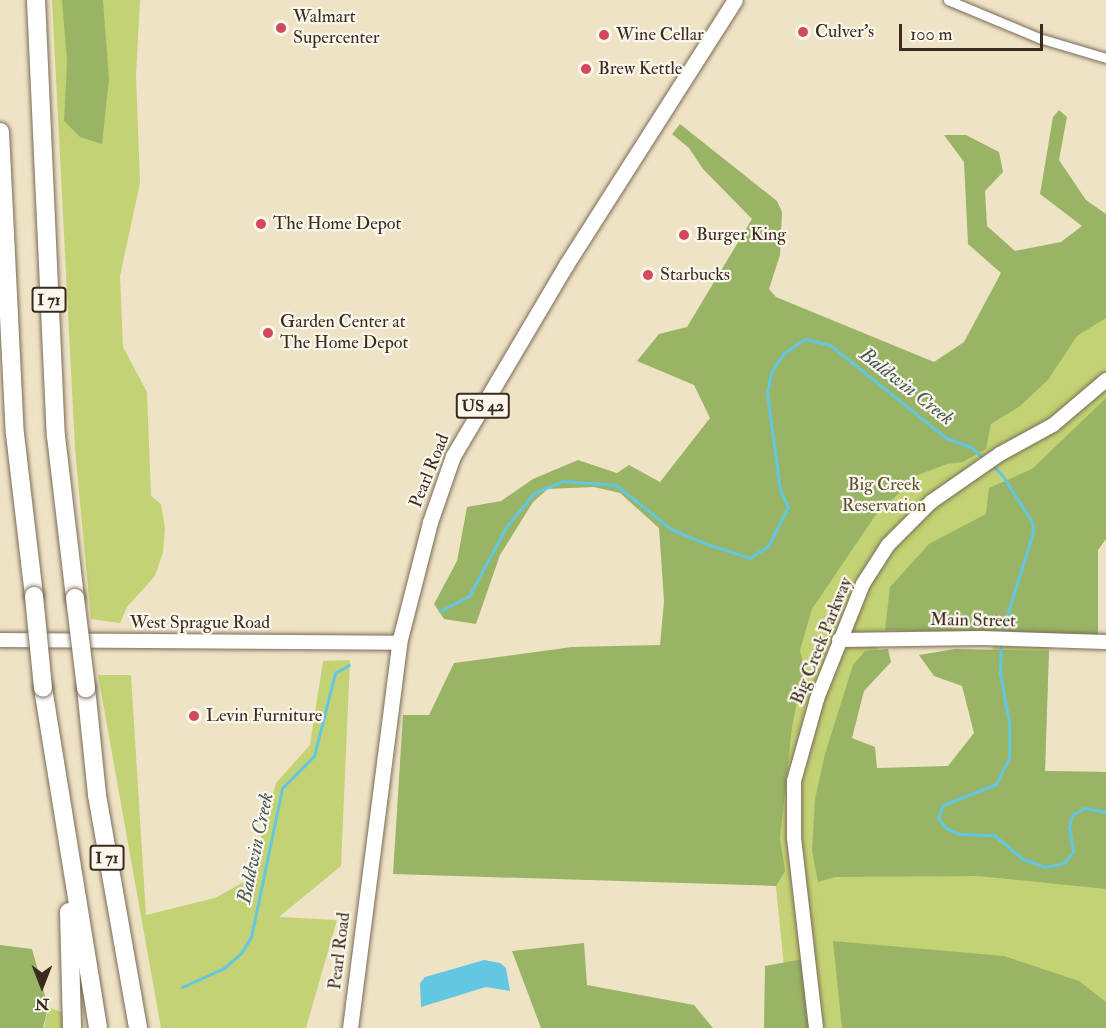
<!DOCTYPE html>
<style>
body{margin:0}
#map{position:relative;width:1106px;height:1028px;overflow:hidden;background:#efe3c5;font-family:"IM FELL Double Pica",serif}
div>[style]{position:absolute}
.green>*{inset:0;background:#c3d274}
.forest>*{inset:0;background:#9ab466}
.water>*{inset:0;background:#63c7e1}
.stream>*{height:3px;margin:-1.5px;padding:0 1.5px;transform-origin:1.5px;border-radius:1.5px;background:#63c7e1}
.roads{filter:drop-shadow(0 0 2px #7a6b58) drop-shadow(0 0 2px #7a6b58)}
.street>*{height:9px;margin:-4.5px;padding:0 4.5px;transform-origin:4.5px;border-radius:4.5px;background:#fff}
.secondary>*{height:14px;margin:-7px;padding:0 7px;transform-origin:7px;border-radius:7px;background:#fff}
.primary>*{height:15px;margin:-7.5px;padding:0 7.5px;transform-origin:7.5px;border-radius:7.5px;background:#fff}
.highway>*{height:18px;margin:-9px;padding:0 9px;transform-origin:9px;border-radius:9px;background:#fff}
.bridges{filter:drop-shadow(0 0 2px #7a6b58) drop-shadow(0 0 2px #7a6b58)}
.highway-bridge>*{height:18px;margin:-9px;padding:0 9px;transform-origin:9px;border-radius:9px;background:#fff}
.dots>*{width:16px;height:16px;translate:-50% -50%;box-sizing:border-box;border:3px solid #fbf7ec;border-radius:50%}
span{translate:-50% -50%;white-space:nowrap;text-align:center;line-height:1.15;-webkit-text-stroke:4.5px #fbf7ec;paint-order:stroke}
.shield-label span{padding:2px 4px;background:#fbf7ec;border:2px solid;border-radius:4px;-webkit-text-stroke-width:0}
.shield-label{font-size:16px;color:#3b2a1e;font-weight:700}
.poi-label{font-size:18px;color:#3b2a1e}
.left{translate:0 -50%;text-align:left}
.street-label{font-size:18px;color:#3b2a1e}
.park-label{font-size:18px;color:#5d5434}
.water-label{font-size:20px;color:#475958;font-style:italic}
.north{position:absolute;left:12px;top:956px;width:60px;height:60px;-webkit-text-stroke:4px #fbf7ec;paint-order:stroke;rotate:180deg;font-size:16px;font-weight:700;line-height:24px;text-align:center;color:#3b2a1e}
.north::after{content:'';display:block;margin:auto;width:21px;height:27px;background:#3b2a1e;clip-path:polygon(50% 0,100% 100%,50% 72%,0 100%)}
.scale{position:absolute;left:899px;top:24px;width:144px;height:27px;box-sizing:border-box;border:3px solid #3b2a1e;border-top:0;padding-left:8px;font-size:18px;line-height:21px;white-space:nowrap;color:#3b2a1e;-webkit-text-stroke:4px #fbf7ec;paint-order:stroke}
</style>
<div id="map">
<div class="green">
<div style="clip-path:polygon(52px 0,140px 0,136px 75px,140px 183px,120px 276px,123px 347px,147px 392px,151px 496px,161px 504px,165px 528px,163px 552px,155px 576px,127px 607px,120px 623px,91px 619px,75px 449px)"></div>
<div style="clip-path:polygon(evenodd,1106px 240px,1106px 493px,1098px 538px,1098px 640px,1049px 641px,1045px 771px,1106px 772px,1106px 1028px,790px 1028px,775px 877px,784px 303px,944px 366px,974px 330px,1106px 240px,877px 640px,993px 640px,989px 771px,834px 772px,877px 653px,877px 640px)"></div>
<div style="clip-path:polygon(350px 660px,341px 866px,279px 917px,337px 920px,306px 1028px,161px 1028px,98px 675px,131px 675px,146px 915px,215px 898px,249px 879px,276px 783px,310px 745px,323px 661px)"></div>
<div style="clip-path:polygon(48px 1007px,64px 1013px,65px 1028px,44px 1028px)"></div>
</div>
<div class="forest">
<div style="clip-path:polygon(62px 0,103px 0,109px 79px,102px 144px,80px 137px,64px 121px,67px 61px)"></div>
<div style="clip-path:polygon(1059px 110px,1067px 117px,1059px 160px,1086px 200px,1106px 214px,1106px 318px,1077px 336px,1048px 380px,1020px 406px,991px 424px,986px 449px,963px 462px,947px 464px,918px 475px,875px 516px,812px 609px,800px 650px,804px 667px,792px 727px,780px 838px,785px 871px,776px 886px,393px 874px,403px 715px,429px 715px,454px 663px,572px 647px,660px 645px,664px 601px,659px 528px,620px 493px,594px 487px,548px 489px,533px 502px,500px 555px,476px 624px,444px 619px,434px 604px,457px 561px,467px 507px,501px 501px,533px 479px,578px 460px,617px 473px,629px 465px,660px 482px,710px 418px,694px 385px,637px 361px,659px 334px,687px 327px,752px 219px,703px 169px,689px 148px,672px 134px,680px 124px,777px 201px,782px 212px,780px 255px,769px 289px,776px 297px,934px 362px,964px 342px,1001px 273px,968px 244px,964px 162px,944px 135px,966px 135px,999px 152px,1003px 172px,985px 191px,987px 226px,1015px 251px,1061px 242px,1082px 226px,1040px 194px,1053px 117px)"></div>
<div style="clip-path:polygon(1106px 398px,1106px 539px,1098px 550px,1098px 635px,885px 630px,890px 587px,929px 544px,986px 514px,989px 488px,1032px 469px)"></div>
<div style="clip-path:polygon(888px 649px,891px 662px,864px 691px,852px 738px,875px 747px,877px 768px,948px 766px,974px 733px,962px 686px,934px 676px,919px 655px,955px 649px,1049px 651px,1045px 771px,1106px 772px,1106px 889px,978px 876px,835px 877px,818px 882px,812px 851px,815px 799px,825px 754px,853px 665px,865px 651px)"></div>
<div style="clip-path:polygon(833px 941px,1004px 956px,1079px 981px,1106px 1002px,1106px 1028px,842px 1028px)"></div>
<div style="clip-path:polygon(584px 943px,587px 985px,694px 1005px,713px 1028px,541px 1028px,512px 951px)"></div>
<div style="clip-path:polygon(0 945px,32px 949px,48px 1007px,43px 1028px,0 1028px)"></div>
<div style="clip-path:polygon(803px 959px,811px 1028px,764px 1028px,765px 966px)"></div>
</div>
<div class="water">
<div style="clip-path:polygon(484px 960px,500px 963px,506px 968px,510px 991px,486px 987px,421px 1007px,420px 983px,425px 977px)"></div>
</div>
<div class="stream">
<div style="left:992px;top:465px;width:14px;rotate:45deg"></div>
<div style="left:1002px;top:475px;width:56px;rotate:57.4deg"></div>
<div style="left:1032px;top:522px;width:10px;rotate:84deg"></div>
<div style="left:1033px;top:532px;width:108px;rotate:107.3deg"></div>
<div style="left:440px;top:611px;width:33px;rotate:-27deg"></div>
<div style="left:469px;top:596px;width:78px;rotate:-61.8deg"></div>
<div style="left:506px;top:527px;width:44px;rotate:-50.5deg"></div>
<div style="left:534px;top:493px;width:30px;rotate:-23deg"></div>
<div style="left:562px;top:481px;width:54px;rotate:4.2deg"></div>
<div style="left:616px;top:485px;width:70px;rotate:38.7deg"></div>
<div style="left:671px;top:529px;width:39px;rotate:23deg"></div>
<div style="left:707px;top:544px;width:45px;rotate:18deg"></div>
<div style="left:750px;top:558px;width:22px;rotate:-34deg"></div>
<div style="left:768px;top:546px;width:44px;rotate:-62.9deg"></div>
<div style="left:788px;top:507px;width:19px;rotate:-115deg"></div>
<div style="left:780px;top:490px;width:98px;rotate:-97.6deg"></div>
<div style="left:767px;top:393px;width:21px;rotate:-79deg"></div>
<div style="left:771px;top:372px;width:23px;rotate:-56deg"></div>
<div style="left:784px;top:353px;width:25px;rotate:-34deg"></div>
<div style="left:805px;top:339px;width:26px;rotate:13deg"></div>
<div style="left:830px;top:345px;width:149px;rotate:38.7deg"></div>
<div style="left:946px;top:438px;width:27px;rotate:20deg"></div>
<div style="left:971px;top:447px;width:18px;rotate:43deg"></div>
<div style="left:1001px;top:642px;width:31px;rotate:92deg"></div>
<div style="left:1000px;top:673px;width:51px;rotate:79.8deg"></div>
<div style="left:1009px;top:723px;width:35px;rotate:90deg"></div>
<div style="left:1009px;top:758px;width:29px;rotate:117deg"></div>
<div style="left:996px;top:784px;width:57px;rotate:158.4deg"></div>
<div style="left:943px;top:805px;width:14px;rotate:111deg"></div>
<div style="left:938px;top:818px;width:14px;rotate:51deg"></div>
<div style="left:947px;top:829px;width:14px;rotate:21deg"></div>
<div style="left:960px;top:834px;width:34px;rotate:2deg"></div>
<div style="left:994px;top:835px;width:38px;rotate:40deg"></div>
<div style="left:1023px;top:859px;width:23px;rotate:20deg"></div>
<div style="left:1045px;top:867px;width:19px;rotate:-12deg"></div>
<div style="left:1064px;top:863px;width:14px;rotate:-51deg"></div>
<div style="left:1073px;top:852px;width:25px;rotate:-99deg"></div>
<div style="left:1069px;top:827px;width:12px;rotate:-76deg"></div>
<div style="left:1072px;top:815px;width:14px;rotate:-30deg"></div>
<div style="left:1084px;top:808px;width:22px;rotate:10deg"></div>
<div style="left:182px;top:987px;width:46px;rotate:-24.3deg"></div>
<div style="left:224px;top:968px;width:23px;rotate:-41deg"></div>
<div style="left:241px;top:953px;width:19px;rotate:-58deg"></div>
<div style="left:251px;top:937px;width:152px;rotate:-78.2deg"></div>
<div style="left:282px;top:788px;width:45px;rotate:-45deg"></div>
<div style="left:314px;top:756px;width:86px;rotate:-75.8deg"></div>
<div style="left:335px;top:673px;width:16px;rotate:-30deg"></div>
</div>
<div class="roads">
<div class="street">
<div style="left:948px;top:0;width:99px;rotate:22.7deg"></div>
<div style="left:1039px;top:38px;width:70px;rotate:16.6deg"></div>
</div>
<div class="secondary">
<div style="left:0;top:640px;width:399px;rotate:0.4deg"></div>
<div style="left:839px;top:640px;width:142px;rotate:-0.8deg"></div>
<div style="left:981px;top:638px;width:125px;rotate:1.8deg"></div>
<div style="left:816px;top:1028px;width:191px;rotate:-96.6deg"></div>
<div style="left:794px;top:838px;width:57px;rotate:-90deg"></div>
<div style="left:794px;top:781px;width:85px;rotate:-74.3deg"></div>
<div style="left:817px;top:699px;width:124px;rotate:-68.2deg"></div>
<div style="left:863px;top:584px;width:46px;rotate:-57.3deg"></div>
<div style="left:888px;top:545px;width:61px;rotate:-45deg"></div>
<div style="left:931px;top:502px;width:84px;rotate:-34.8deg"></div>
<div style="left:1000px;top:454px;width:60px;rotate:-28.7deg"></div>
<div style="left:1053px;top:425px;width:70px;rotate:-40.3deg"></div>
</div>
<div class="primary">
<div style="left:350px;top:1028px;width:388px;rotate:-82.7deg"></div>
<div style="left:399px;top:643px;width:125px;rotate:-75.6deg"></div>
<div style="left:430px;top:522px;width:70px;rotate:-70.8deg"></div>
<div style="left:453px;top:456px;width:222px;rotate:-59.4deg"></div>
<div style="left:566px;top:265px;width:314px;rotate:-57.5deg"></div>
</div>
<div class="highway">
<div style="left:36px;top:0;width:436px;rotate:87.4deg"></div>
<div style="left:56px;top:436px;width:163px;rotate:83.3deg"></div>
<div style="left:0;top:132px;width:302px;rotate:87.2deg"></div>
<div style="left:15px;top:434px;width:163px;rotate:83.3deg"></div>
<div style="left:43px;top:688px;width:344px;rotate:80.8deg"></div>
<div style="left:86px;top:688px;width:108px;rotate:84.1deg"></div>
<div style="left:97px;top:795px;width:237px;rotate:80deg"></div>
<div style="left:69px;top:912px;width:116px;rotate:88.5deg"></div>
</div>
</div>
<div class="bridges">
<div class="highway-bridge">
<div style="left:34px;top:596px;width:92px;rotate:84.4deg"></div>
<div style="left:75px;top:598px;width:91px;rotate:83deg"></div>
</div>
</div>
<div class="dots">
<div style="left:281px;top:28px;background:#d1495b"></div>
<div style="left:803px;top:32px;background:#d1495b"></div>
<div style="left:604px;top:35px;background:#d1495b"></div>
<div style="left:586px;top:69px;background:#d1495b"></div>
<div style="left:261px;top:224px;background:#d1495b"></div>
<div style="left:684px;top:235px;background:#d1495b"></div>
<div style="left:648px;top:275px;background:#d1495b"></div>
<div style="left:268px;top:333px;background:#d1495b"></div>
<div style="left:194px;top:716px;background:#d1495b"></div>
</div>
<div class="shield-label">
<span style="left:49px;top:300px">I 71</span>
<span style="left:483px;top:406px">US 42</span>
<span style="left:107px;top:858px">I 71</span>
</div>
<div class="poi-label">
<span class="left" style="left:293px;top:28px">Walmart<br>Supercenter</span>
<span class="left" style="left:815px;top:32px">Culver's</span>
<span class="left" style="left:616px;top:35px">Wine Cellar</span>
<span class="left" style="left:598px;top:69px">Brew Kettle</span>
<span class="left" style="left:273px;top:224px">The Home Depot</span>
<span class="left" style="left:696px;top:235px">Burger King</span>
<span class="left" style="left:660px;top:275px">Starbucks</span>
<span class="left" style="left:280px;top:333px">Garden Center at<br>The Home Depot</span>
<span class="left" style="left:206px;top:716px">Levin Furniture</span>
</div>
<div class="street-label">
<span style="left:430px;top:471px;rotate:-68deg">Pearl Road</span>
<span style="left:973px;top:621px;rotate:1deg">Main Street</span>
<span style="left:200px;top:623px">West Sprague Road</span>
<span style="left:822px;top:641px;rotate:-68deg">Big Creek Parkway</span>
<span style="left:340px;top:951px;rotate:-83deg">Pearl Road</span>
</div>
<div class="park-label">
<span style="left:884px;top:496px">Big Creek<br>Reservation</span>
</div>
<div class="water-label">
<span style="left:907px;top:386px;rotate:38deg">Baldwin Creek</span>
<span style="left:255px;top:848px;rotate:-78deg">Baldwin Creek</span>
</div>
<div class="north">N</div>
<div class="scale">100 m</div>
</div>
